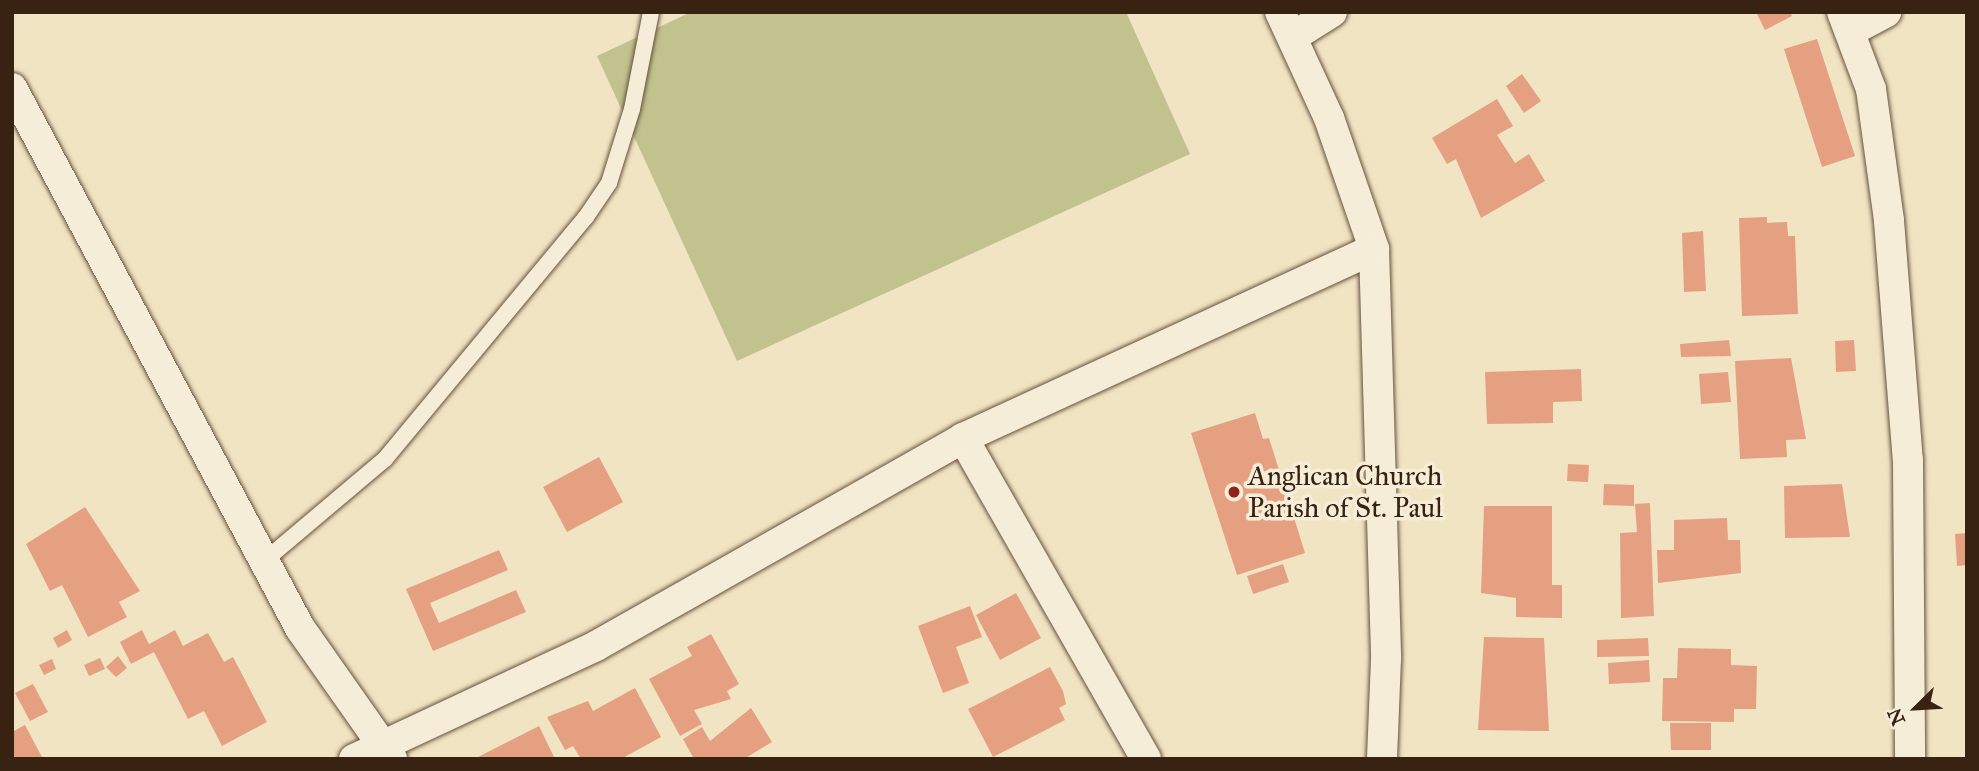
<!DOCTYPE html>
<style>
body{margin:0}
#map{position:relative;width:1979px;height:771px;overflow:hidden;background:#f1e4c3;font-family:"IM FELL Great Primer",serif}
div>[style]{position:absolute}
.green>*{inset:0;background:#c2c28e}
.building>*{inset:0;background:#e5a082}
.roads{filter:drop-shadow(0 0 2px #66523e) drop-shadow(0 0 2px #66523e)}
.lane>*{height:16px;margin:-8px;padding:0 8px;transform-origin:8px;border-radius:8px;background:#f6edd8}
.street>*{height:30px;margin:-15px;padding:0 15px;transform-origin:15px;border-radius:15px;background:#f6edd8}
.dots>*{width:19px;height:19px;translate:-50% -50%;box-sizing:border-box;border:4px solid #f6edd8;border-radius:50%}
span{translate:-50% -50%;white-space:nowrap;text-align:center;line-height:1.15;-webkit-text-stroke:7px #f6edd8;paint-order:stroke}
.poi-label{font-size:28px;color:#382211}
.left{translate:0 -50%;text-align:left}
.frame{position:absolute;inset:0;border:14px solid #382211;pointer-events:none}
.north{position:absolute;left:1881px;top:673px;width:70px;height:70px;-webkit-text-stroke:5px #f6edd8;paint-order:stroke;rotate:246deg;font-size:19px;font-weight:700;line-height:28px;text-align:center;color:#382211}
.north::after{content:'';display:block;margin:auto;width:24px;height:32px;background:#382211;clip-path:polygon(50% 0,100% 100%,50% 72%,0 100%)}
</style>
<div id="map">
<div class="green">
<div style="clip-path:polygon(691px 12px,1126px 12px,1190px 154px,737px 361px,597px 56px)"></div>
</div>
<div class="building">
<div style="clip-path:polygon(1756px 12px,1790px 12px,1792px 16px,1765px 30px)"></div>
<div style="clip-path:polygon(1817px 39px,1855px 156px,1822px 167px,1784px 49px)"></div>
<div style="clip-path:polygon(1522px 74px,1541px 101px,1524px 113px,1506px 86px)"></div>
<div style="clip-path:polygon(1497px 99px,1513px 126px,1497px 135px,1515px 163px,1529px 154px,1545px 181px,1481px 218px,1456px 159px,1447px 164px,1432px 138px)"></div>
<div style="clip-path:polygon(1767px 217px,1767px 223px,1787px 222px,1788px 236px,1795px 236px,1798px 314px,1742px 316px,1739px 218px)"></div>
<div style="clip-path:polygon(1703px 231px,1706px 291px,1684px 292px,1682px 233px)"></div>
<div style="clip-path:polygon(1729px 340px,1731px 356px,1681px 357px,1680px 344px)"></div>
<div style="clip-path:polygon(1854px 340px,1856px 371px,1836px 372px,1835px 341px)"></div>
<div style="clip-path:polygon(1791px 358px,1806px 439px,1786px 440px,1787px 457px,1740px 459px,1735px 361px)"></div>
<div style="clip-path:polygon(1581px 369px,1582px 401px,1553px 402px,1553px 423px,1487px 424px,1485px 372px)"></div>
<div style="clip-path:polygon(1728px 372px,1731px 402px,1701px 404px,1699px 374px)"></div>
<div style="clip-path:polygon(1255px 413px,1263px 439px,1269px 438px,1305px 553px,1237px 575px,1191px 433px)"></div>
<div style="clip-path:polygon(599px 457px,623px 502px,567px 532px,543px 487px)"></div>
<div style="clip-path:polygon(1568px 464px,1589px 465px,1588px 482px,1567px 481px)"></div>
<div style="clip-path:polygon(1604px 484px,1634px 485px,1634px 506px,1603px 505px)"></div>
<div style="clip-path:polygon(1842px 484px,1850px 537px,1785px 538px,1784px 486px)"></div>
<div style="clip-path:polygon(1650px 503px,1654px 616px,1621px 618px,1620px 533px,1637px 532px,1635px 504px)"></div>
<div style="clip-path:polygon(1484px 506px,1552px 506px,1552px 585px,1562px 585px,1562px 618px,1516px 617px,1516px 598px,1481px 593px)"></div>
<div style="clip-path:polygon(85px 507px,140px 591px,119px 602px,127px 617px,88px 637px,62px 585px,50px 591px,26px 544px)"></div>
<div style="clip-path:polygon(1727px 518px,1728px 540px,1740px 540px,1741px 573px,1658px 583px,1657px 550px,1674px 550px,1674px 520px)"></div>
<div style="clip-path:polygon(1967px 533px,1967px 565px,1957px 566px,1955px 534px)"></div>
<div style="clip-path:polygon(499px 550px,508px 570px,430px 603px,439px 623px,516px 590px,526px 612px,433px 651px,406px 589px)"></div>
<div style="clip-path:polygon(1283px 564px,1289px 582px,1253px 594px,1247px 576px)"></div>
<div style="clip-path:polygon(1016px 593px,1041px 638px,1000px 660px,976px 615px)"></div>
<div style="clip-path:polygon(970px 606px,982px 637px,956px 647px,969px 683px,943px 693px,918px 626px)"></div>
<div style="clip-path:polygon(67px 630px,72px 640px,58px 648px,53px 638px)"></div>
<div style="clip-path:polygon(142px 630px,149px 644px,175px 630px,183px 646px,208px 633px,224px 662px,233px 657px,267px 722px,222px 746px,204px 711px,188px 719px,154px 652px,131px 664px,120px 642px)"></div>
<div style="clip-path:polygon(711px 634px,739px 684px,727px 691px,731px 699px,694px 710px,702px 724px,680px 736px,649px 679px,692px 656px,687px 647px)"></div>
<div style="clip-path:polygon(1484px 637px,1544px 638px,1549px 731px,1478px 730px)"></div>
<div style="clip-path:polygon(1648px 638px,1649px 656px,1597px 657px,1597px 640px)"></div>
<div style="clip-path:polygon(1678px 648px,1731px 649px,1731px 665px,1757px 666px,1756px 709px,1734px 709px,1734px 722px,1662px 721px,1663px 678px,1677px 678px)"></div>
<div style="clip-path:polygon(118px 656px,127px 668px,116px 677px,106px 667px)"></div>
<div style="clip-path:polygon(100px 658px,105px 669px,89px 676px,84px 665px)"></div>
<div style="clip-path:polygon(52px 659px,56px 669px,44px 675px,39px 665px)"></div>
<div style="clip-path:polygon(1649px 660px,1650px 682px,1609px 684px,1608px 663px)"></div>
<div style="clip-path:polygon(1050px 667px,1063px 691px,1066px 704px,1059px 708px,1065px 720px,993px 757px,968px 709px)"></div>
<div style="clip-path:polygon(33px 684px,48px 712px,30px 721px,15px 693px)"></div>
<div style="clip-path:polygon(635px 688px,661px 737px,621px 759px,581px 759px,573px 746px,565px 750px,547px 717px,588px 701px,593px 711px)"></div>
<div style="clip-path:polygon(751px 708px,772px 742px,744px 759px,694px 759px,683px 739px,702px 727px,710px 741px)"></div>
<div style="clip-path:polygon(1670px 723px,1711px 723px,1711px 750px,1671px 750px)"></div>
<div style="clip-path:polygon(25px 725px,43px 759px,12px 759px,12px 732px)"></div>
<div style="clip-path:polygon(539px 726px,555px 759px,474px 759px)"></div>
</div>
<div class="roads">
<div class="lane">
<div style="left:263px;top:562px;width:160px;rotate:-40.2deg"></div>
<div style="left:385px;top:459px;width:315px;rotate:-50.3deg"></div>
<div style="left:586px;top:217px;width:41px;rotate:-55.9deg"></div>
<div style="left:609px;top:183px;width:77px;rotate:-72.7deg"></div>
<div style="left:632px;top:109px;width:99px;rotate:-78.9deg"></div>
</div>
<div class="street">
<div style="left:1280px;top:12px;width:117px;rotate:65.2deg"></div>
<div style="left:1329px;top:118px;width:139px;rotate:71deg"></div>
<div style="left:1374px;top:249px;width:410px;rotate:88.3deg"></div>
<div style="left:1386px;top:659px;width:100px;rotate:92.3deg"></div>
<div style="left:1842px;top:12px;width:82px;rotate:69.4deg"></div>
<div style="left:1871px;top:89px;width:133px;rotate:82.2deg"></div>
<div style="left:1889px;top:221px;width:240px;rotate:85.5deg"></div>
<div style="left:1908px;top:460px;width:299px;rotate:89.6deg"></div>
<div style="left:1851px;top:31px;width:40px;rotate:-28deg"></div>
<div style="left:1294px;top:36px;width:45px;rotate:-32.3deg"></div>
<div style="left:12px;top:88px;width:612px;rotate:61.93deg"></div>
<div style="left:300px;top:628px;width:160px;rotate:54.9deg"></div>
<div style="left:963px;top:438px;width:369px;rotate:60.3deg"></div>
<div style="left:354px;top:759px;width:267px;rotate:-25deg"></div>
<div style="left:596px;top:646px;width:422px;rotate:-29.5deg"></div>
<div style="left:963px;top:438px;width:452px;rotate:-24.7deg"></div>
</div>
</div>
<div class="dots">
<div style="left:1234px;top:492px;background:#8f2418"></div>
</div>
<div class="poi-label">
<span class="left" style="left:1248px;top:492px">Anglican Church<br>Parish of St. Paul</span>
</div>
<div class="frame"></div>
<div class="north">N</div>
</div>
